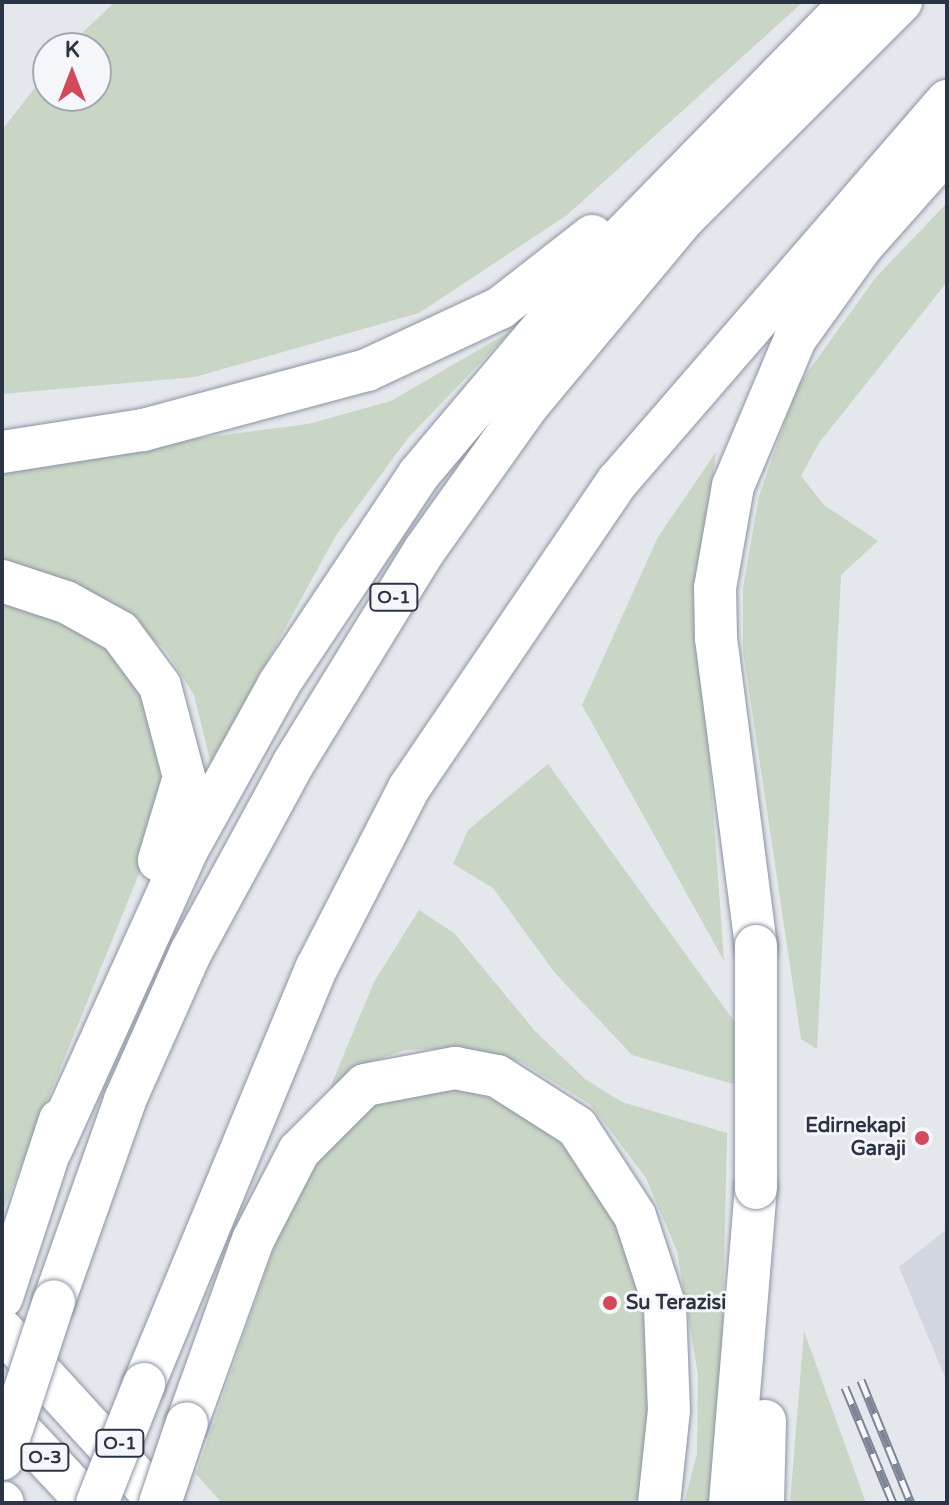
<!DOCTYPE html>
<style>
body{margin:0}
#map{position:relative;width:949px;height:1505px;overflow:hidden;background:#e4e7ec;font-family:"Varela Round",sans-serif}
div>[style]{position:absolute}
.built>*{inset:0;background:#d2d6de}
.green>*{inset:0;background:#c9d6c5}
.roads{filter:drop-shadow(0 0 2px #8b94a3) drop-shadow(0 0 2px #8b94a3)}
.trunk>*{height:42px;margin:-21px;padding:0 21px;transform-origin:21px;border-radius:21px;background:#fff}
.rail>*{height:9px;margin-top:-4.5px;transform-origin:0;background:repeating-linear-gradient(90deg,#f4f6f9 0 18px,#7d8696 0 36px);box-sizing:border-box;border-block:2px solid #7d8696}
.bridges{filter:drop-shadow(0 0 2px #8b94a3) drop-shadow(0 0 2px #8b94a3)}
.trunk-bridge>*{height:42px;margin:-21px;padding:0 21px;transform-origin:21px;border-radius:21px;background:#fff}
.dots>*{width:22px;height:22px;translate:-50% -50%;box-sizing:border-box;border:4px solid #f4f6f9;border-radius:50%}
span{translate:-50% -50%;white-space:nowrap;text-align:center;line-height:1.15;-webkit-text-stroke:6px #f4f6f9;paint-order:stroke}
.shield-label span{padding:2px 6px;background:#f4f6f9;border:2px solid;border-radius:6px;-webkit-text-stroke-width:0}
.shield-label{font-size:18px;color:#2b3445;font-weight:700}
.poi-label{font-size:20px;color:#2b3445;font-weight:700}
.right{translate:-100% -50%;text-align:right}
.left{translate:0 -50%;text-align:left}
.frame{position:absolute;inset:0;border:4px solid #2b3445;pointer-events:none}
.north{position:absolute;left:32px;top:32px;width:80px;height:80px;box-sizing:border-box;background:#f4f6f9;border:2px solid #a4a8b1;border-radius:50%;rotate:0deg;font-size:22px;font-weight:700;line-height:32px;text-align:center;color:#2b3445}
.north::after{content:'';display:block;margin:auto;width:28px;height:36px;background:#d1495b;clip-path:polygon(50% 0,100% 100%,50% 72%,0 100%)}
</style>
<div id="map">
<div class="built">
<div style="clip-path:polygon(947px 1229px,947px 1382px,899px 1267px)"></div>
</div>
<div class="green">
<div style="clip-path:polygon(115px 2px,803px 2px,567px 215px,419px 313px,195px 377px,2px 394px,2px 130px,48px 71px,48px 96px,96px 96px,96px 48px,66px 48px)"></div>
<div style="clip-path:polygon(947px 203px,947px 282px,819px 443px,801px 476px,824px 505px,878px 541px,841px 575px,817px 1049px,801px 1039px,743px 650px,743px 588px,759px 496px,797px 387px,876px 277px)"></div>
<div style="clip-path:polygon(511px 331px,408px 438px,335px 537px,211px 764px,194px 695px,165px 649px,100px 598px,2px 561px,2px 464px,308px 424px,391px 401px)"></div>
<div style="clip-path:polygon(716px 452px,698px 597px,724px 961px,582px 705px,658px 537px)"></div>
<div style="clip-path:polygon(2px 601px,88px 630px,126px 662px,162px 736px,163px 814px,2px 1213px)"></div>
<div style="clip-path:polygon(548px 764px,742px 1032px,737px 1085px,632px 1055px,555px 973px,493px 888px,453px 864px,468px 830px)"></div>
<div style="clip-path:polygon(419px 910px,454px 933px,535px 1031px,585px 1079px,622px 1102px,727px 1133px,720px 1464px,713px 1503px,684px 1503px,697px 1454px,698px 1375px,677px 1251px,646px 1178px,591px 1105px,521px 1062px,460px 1048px,406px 1050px,363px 1064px,330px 1088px,374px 982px)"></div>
<div style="clip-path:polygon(445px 1084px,498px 1101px,551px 1132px,592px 1178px,623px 1235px,651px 1312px,655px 1385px,639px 1503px,222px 1503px,196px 1474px,300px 1172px,385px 1092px)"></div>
<div style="clip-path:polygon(804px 1331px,866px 1503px,790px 1503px)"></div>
</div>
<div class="roads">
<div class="trunk">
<div style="left:2px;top:452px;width:143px;rotate:-8.9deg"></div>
<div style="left:143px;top:430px;width:232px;rotate:-15deg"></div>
<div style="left:367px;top:370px;width:147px;rotate:-25deg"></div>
<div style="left:500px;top:308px;width:117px;rotate:-38deg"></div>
<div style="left:2px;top:581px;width:67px;rotate:18.2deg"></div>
<div style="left:66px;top:602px;width:62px;rotate:29.1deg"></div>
<div style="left:120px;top:632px;width:67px;rotate:53.5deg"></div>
<div style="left:160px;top:686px;width:94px;rotate:75.2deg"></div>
<div style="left:184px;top:777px;width:87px;rotate:106.8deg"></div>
<div style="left:756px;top:946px;width:311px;rotate:-97.4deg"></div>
<div style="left:716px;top:638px;width:50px;rotate:-91.1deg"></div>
<div style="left:715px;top:588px;width:104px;rotate:-80deg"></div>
<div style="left:733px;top:486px;width:160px;rotate:-67.1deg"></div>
<div style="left:795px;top:339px;width:113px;rotate:-54.3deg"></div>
<div style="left:861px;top:247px;width:130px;rotate:-48.4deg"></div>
<div style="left:52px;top:1148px;width:325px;rotate:-65.6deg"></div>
<div style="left:186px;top:852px;width:192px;rotate:-61deg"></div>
<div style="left:279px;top:684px;width:252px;rotate:-56.3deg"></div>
<div style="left:419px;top:474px;width:287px;rotate:-49.8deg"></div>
<div style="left:604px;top:255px;width:353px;rotate:-45.6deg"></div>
<div style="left:2px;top:1297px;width:186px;rotate:-71.9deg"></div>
<div style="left:54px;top:1301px;width:213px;rotate:-70.5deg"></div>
<div style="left:125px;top:1100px;width:162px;rotate:-66deg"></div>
<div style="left:191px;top:952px;width:214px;rotate:-61.5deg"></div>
<div style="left:293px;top:764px;width:250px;rotate:-58.4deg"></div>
<div style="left:424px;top:551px;width:181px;rotate:-54.5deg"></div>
<div style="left:529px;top:404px;width:244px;rotate:-50.2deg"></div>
<div style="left:685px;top:217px;width:305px;rotate:-44.9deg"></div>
<div style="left:2px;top:1330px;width:234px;rotate:47.6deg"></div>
<div style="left:144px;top:1384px;width:451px;rotate:-67.5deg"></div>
<div style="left:317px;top:967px;width:201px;rotate:-62.8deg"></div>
<div style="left:409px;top:788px;width:371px;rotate:-55.8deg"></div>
<div style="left:618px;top:481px;width:503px;rotate:-49.11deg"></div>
<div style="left:2px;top:1411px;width:126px;rotate:46.9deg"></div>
<div style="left:187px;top:1423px;width:195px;rotate:-70.2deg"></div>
<div style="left:253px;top:1240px;width:100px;rotate:-62.7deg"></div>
<div style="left:299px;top:1151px;width:93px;rotate:-45deg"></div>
<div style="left:365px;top:1085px;width:92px;rotate:-10.7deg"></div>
<div style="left:455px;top:1068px;width:43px;rotate:10.8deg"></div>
<div style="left:497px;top:1076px;width:95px;rotate:32.5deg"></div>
<div style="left:577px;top:1127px;width:106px;rotate:56.9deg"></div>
<div style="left:635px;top:1216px;width:96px;rotate:71.8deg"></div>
<div style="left:665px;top:1307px;width:103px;rotate:87.8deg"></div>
<div style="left:669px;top:1410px;width:94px;rotate:96.1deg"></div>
<div style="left:2px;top:1502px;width:1px;rotate:45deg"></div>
<div style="left:730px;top:1503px;width:316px;rotate:-85.3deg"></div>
<div style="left:763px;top:1503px;width:82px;rotate:-88.6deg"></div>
</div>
</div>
<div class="rail">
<div style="left:861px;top:1380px;width:133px;rotate:67.9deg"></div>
<div style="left:845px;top:1387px;width:126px;rotate:67.5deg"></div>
</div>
<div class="bridges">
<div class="trunk-bridge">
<div style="left:756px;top:946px;width:242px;rotate:90deg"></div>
<div style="left:2px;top:1459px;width:166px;rotate:-71.8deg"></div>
<div style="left:97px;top:1503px;width:128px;rotate:-68.4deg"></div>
<div style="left:160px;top:1503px;width:84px;rotate:-71.4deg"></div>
</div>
</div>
<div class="dots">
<div style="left:922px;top:1138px;background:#d1495b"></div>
<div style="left:610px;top:1303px;background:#d1495b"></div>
</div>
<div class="shield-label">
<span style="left:394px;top:597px">O-1</span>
<span style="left:120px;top:1443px">O-1</span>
<span style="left:45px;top:1457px">O-3</span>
</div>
<div class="poi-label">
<span class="right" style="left:906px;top:1138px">Edirnekapi<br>Garaji</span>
<span class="left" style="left:626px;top:1303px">Su Terazisi</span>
</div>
<div class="frame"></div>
<div class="north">K</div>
</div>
